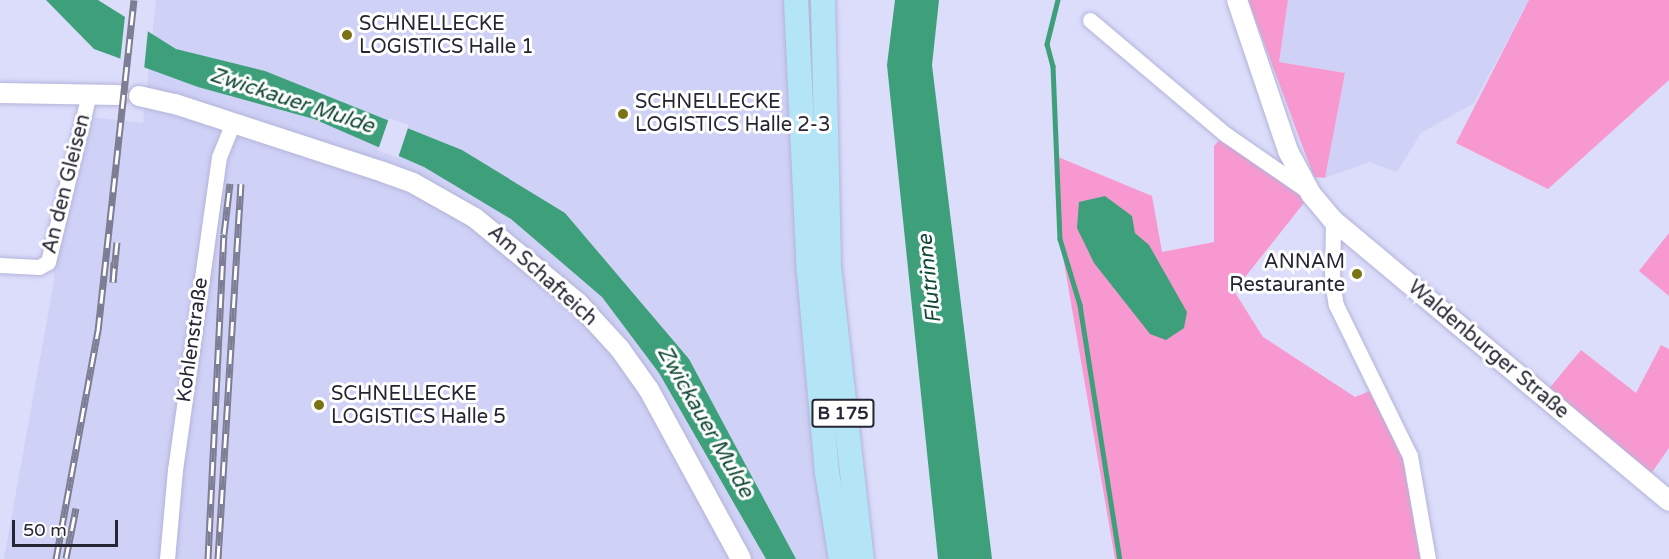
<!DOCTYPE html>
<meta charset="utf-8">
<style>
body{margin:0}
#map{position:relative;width:1669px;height:559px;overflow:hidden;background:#dcdcfb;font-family:"Varela Round",sans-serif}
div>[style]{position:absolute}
.built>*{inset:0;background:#d0d1f6}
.green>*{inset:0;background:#f799d0}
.water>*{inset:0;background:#3da07a}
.pier>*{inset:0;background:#dcdcfb}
.stream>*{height:4.5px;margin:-2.25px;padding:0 2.25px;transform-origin:2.25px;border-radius:2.25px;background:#3da07a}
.roads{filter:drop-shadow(0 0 2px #b4b4da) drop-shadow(0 0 2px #b4b4da)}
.minor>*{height:15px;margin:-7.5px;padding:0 7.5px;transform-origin:7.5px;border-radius:7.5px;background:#fff}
.tertiary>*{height:20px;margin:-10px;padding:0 10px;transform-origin:10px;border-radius:10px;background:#fff}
.primary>*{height:24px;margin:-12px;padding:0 12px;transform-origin:12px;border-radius:12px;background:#b3e5f7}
.rail>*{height:7px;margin-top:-3.5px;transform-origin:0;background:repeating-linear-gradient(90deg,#fff 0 14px,#7d7d93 0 28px);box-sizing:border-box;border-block:2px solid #7d7d93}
.dots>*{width:16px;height:16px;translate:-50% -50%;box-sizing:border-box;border:3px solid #fff;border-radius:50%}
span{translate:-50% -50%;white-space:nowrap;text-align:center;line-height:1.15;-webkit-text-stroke:6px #fff;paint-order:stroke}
.shield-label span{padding:2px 4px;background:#fff;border:2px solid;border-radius:4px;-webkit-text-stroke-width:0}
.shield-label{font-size:18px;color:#252533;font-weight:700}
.poi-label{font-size:20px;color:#252533}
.left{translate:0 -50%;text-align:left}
.right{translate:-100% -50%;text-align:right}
.street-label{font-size:20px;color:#252533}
.water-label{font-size:21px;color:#114834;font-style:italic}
.scale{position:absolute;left:12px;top:520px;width:106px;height:27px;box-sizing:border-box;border:3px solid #252533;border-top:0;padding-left:8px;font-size:18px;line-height:21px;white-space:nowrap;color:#252533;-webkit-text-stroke:4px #fff;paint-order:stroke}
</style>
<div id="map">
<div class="built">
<div style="clip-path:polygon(156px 0,789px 0,832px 559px,4px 559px,54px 281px,54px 252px,84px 116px,143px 123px)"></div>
<div style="clip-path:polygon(1288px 0,1529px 0,1474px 103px,1421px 133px,1397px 172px,1369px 162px,1325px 178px,1345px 73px,1279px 62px)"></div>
</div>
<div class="green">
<div style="clip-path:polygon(1248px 0,1288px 0,1279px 62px,1345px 73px,1325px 178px,1314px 177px)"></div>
<div style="clip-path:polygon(1529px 0,1669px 0,1669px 80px,1548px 189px,1456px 143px)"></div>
<div style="clip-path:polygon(1225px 134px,1311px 194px,1234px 291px,1263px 337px,1355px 397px,1377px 388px,1398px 426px,1428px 559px,1115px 559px,1060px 239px,1058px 157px,1152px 196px,1162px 252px,1214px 242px,1214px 146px)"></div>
<div style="clip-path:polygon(1669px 233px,1669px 296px,1639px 271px)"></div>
<div style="clip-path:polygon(1661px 345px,1669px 349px,1669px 448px,1645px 482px,1543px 396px,1581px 350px,1636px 393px)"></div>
</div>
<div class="water">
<div style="clip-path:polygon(46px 0,98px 0,176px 49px,265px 71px,462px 150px,565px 213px,689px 359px,796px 559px,766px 559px,659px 373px,602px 297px,511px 219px,424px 167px,314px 119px,198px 87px,94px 49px)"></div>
<div style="clip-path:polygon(895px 0,939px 0,932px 65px,992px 559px,938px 559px,887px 65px)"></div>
<div style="clip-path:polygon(1105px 196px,1132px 216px,1135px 233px,1149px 245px,1187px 312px,1184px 328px,1166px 340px,1150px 334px,1094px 263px,1077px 228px,1079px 202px)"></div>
</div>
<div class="pier">
<div style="clip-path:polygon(125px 16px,148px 30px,144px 70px,120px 62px)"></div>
<div style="clip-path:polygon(389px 118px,409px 125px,398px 158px,378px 150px)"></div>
</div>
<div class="stream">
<div style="left:1058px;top:0;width:45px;rotate:104deg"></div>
<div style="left:1047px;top:44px;width:23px;rotate:75deg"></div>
<div style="left:1053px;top:66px;width:173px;rotate:87.7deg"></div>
<div style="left:1060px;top:239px;width:69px;rotate:73.1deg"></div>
<div style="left:1080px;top:305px;width:257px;rotate:81.1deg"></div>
</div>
<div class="roads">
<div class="minor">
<div style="left:1090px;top:20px;width:177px;rotate:40.2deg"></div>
<div style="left:1225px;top:134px;width:102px;rotate:34.6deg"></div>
<div style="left:1333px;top:220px;width:61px;rotate:90.9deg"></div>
<div style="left:1332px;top:281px;width:24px;rotate:81deg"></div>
<div style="left:1336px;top:305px;width:168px;rotate:63.9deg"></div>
<div style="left:1410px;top:456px;width:105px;rotate:80.1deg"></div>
<div style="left:0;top:265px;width:39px;rotate:3deg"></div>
<div style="left:39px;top:267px;width:10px;rotate:-29deg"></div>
<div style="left:48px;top:262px;width:173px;rotate:-76.3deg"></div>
<div style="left:167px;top:559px;width:89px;rotate:-84.9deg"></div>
<div style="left:175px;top:470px;width:316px;rotate:-82deg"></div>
<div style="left:219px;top:157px;width:37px;rotate:-68deg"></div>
</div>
<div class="tertiary">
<div style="left:1237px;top:0;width:159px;rotate:71.3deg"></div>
<div style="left:1288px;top:151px;width:49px;rotate:61.9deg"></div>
<div style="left:1311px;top:194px;width:34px;rotate:50deg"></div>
<div style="left:1333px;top:220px;width:438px;rotate:39.9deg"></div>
<div style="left:0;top:93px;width:118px;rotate:1deg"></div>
<div style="left:139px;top:96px;width:37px;rotate:13deg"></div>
<div style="left:175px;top:104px;width:219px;rotate:18.1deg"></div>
<div style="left:383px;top:172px;width:32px;rotate:20deg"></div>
<div style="left:413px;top:183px;width:71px;rotate:29.4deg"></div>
<div style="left:475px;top:218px;width:134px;rotate:39.5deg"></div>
<div style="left:578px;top:303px;width:62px;rotate:47.6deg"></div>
<div style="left:620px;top:349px;width:50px;rotate:54.7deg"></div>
<div style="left:649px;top:390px;width:192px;rotate:61.4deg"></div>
</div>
<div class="primary">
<div style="left:796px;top:0;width:271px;rotate:87.3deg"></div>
<div style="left:809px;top:271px;width:202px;rotate:84.9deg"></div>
<div style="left:827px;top:472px;width:88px;rotate:80.9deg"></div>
<div style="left:823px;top:0;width:267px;rotate:88.7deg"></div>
<div style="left:829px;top:267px;width:294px;rotate:83.6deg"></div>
</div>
</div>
<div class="rail">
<div style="left:114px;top:262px;width:20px;rotate:93deg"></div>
<div style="left:113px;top:282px;width:40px;rotate:-84.3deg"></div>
<div style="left:66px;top:558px;width:51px;rotate:-78.7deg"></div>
<div style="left:56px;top:559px;width:232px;rotate:-79.6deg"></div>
<div style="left:98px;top:331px;width:333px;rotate:-83.8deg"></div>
<div style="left:208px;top:559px;width:325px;rotate:-87.2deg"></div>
<div style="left:224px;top:234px;width:51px;rotate:-83.3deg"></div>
<div style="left:218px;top:559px;width:376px;rotate:-86.5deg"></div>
</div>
<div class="dots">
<div style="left:347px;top:35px;background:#7a7214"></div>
<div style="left:623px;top:114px;background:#7a7214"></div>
<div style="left:1357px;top:274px;background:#7a7214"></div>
<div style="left:319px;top:405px;background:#7a7214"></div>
</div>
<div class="shield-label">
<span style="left:843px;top:413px">B 175</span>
</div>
<div class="poi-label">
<span class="left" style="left:359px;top:36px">SCHNELLECKE<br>LOGISTICS Halle 1</span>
<span class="left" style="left:635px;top:114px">SCHNELLECKE<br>LOGISTICS Halle 2-3</span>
<span class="right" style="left:1345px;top:274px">ANNAM<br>Restaurante</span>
<span class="left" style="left:331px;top:406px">SCHNELLECKE<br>LOGISTICS Halle 5</span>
</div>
<div class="street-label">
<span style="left:67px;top:184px;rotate:-76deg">An den Gleisen</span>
<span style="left:542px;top:276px;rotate:42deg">Am Schafteich</span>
<span style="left:193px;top:340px;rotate:-82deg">Kohlenstraße</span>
<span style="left:1488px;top:350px;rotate:40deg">Waldenburger Straße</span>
</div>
<div class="water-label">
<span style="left:292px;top:101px;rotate:18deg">Zwickauer Mulde</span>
<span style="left:930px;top:279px;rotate:-96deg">Flutrinne</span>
<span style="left:705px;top:422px;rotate:60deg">Zwickauer Mulde</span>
</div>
<div class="scale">50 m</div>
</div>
